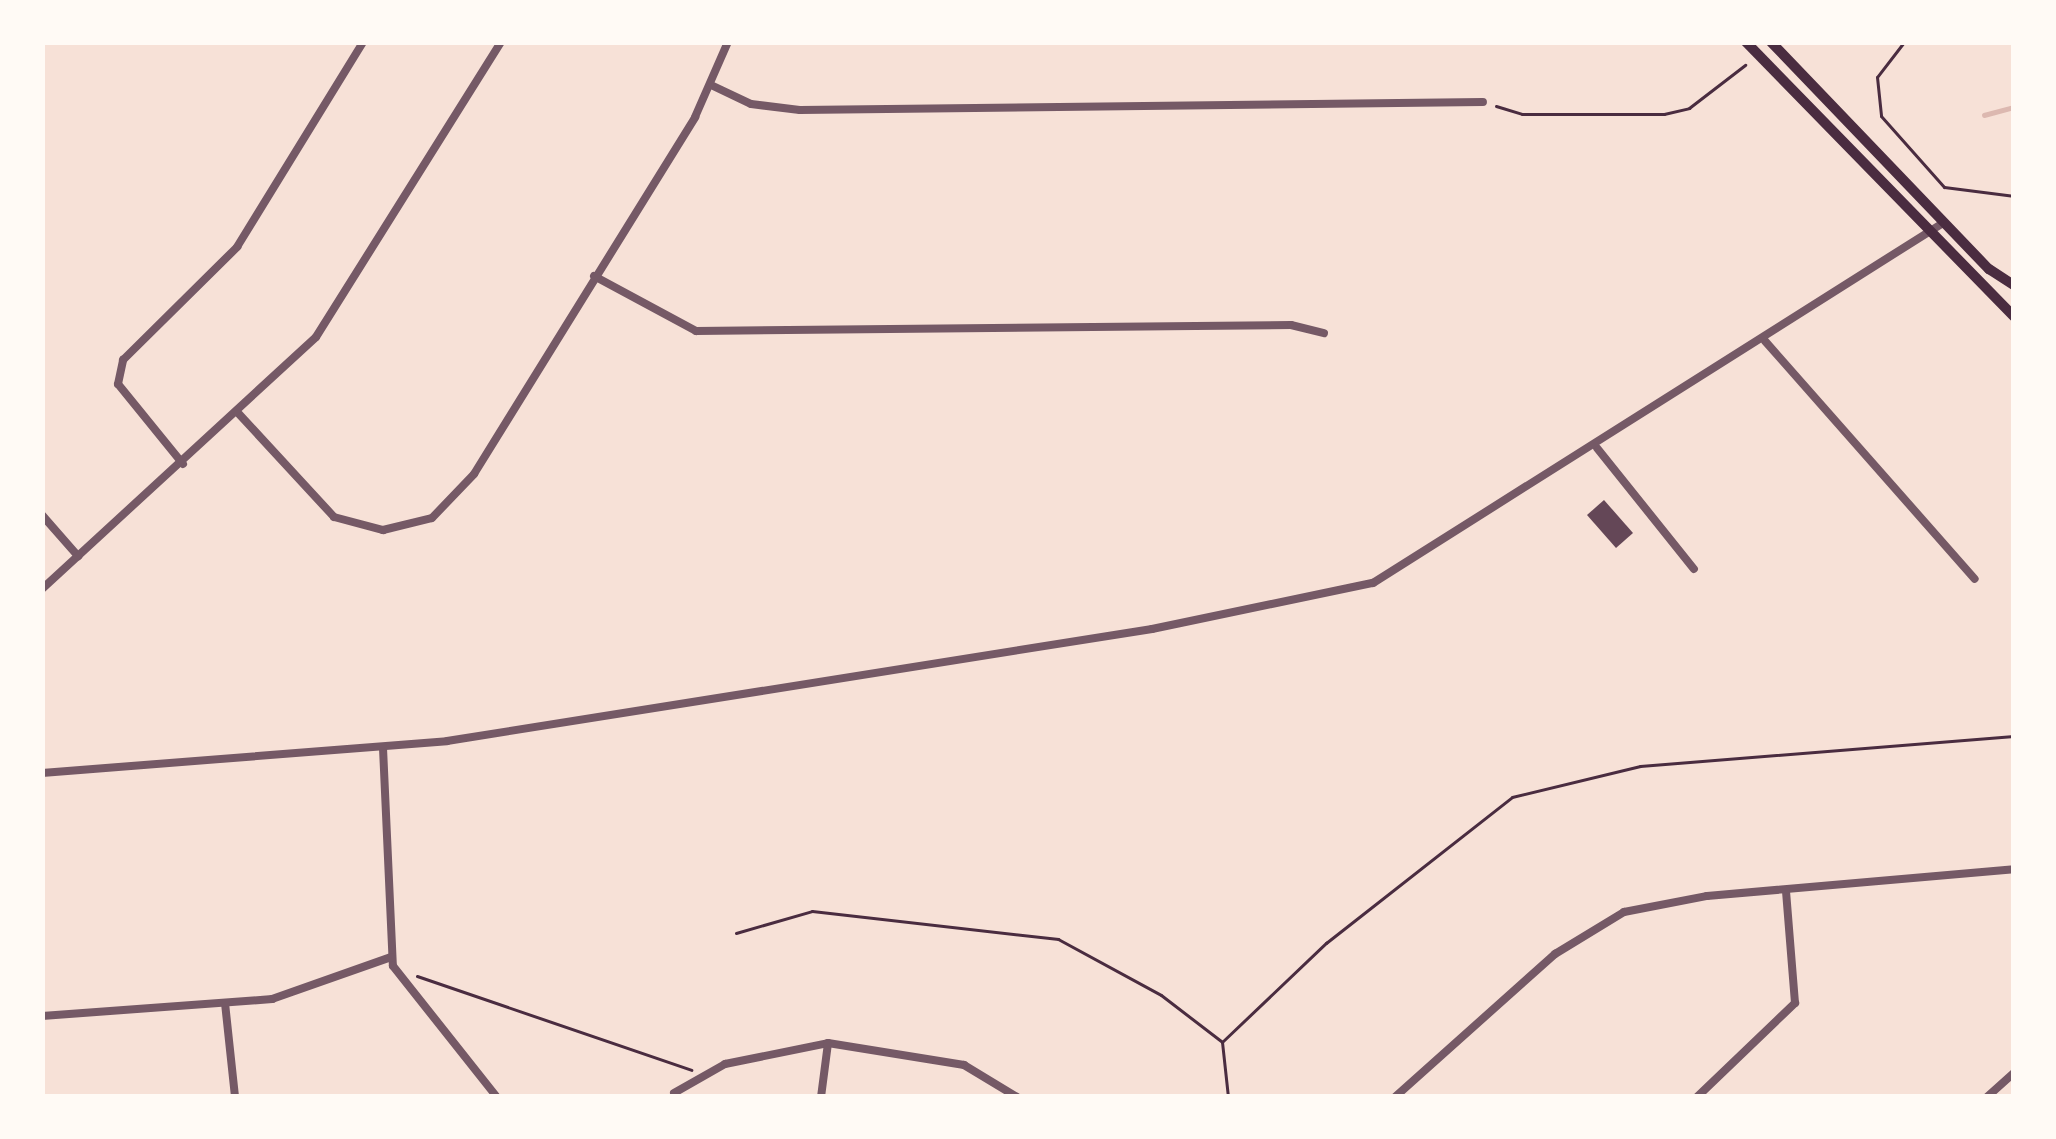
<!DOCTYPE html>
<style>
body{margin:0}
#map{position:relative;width:2056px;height:1139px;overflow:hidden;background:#f7e1d7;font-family:"Zilla Slab",serif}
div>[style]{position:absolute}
.stream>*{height:4.5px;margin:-2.25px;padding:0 2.25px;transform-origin:2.25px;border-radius:2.25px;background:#dcb8b0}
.building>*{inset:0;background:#644757}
.path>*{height:3px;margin:-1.5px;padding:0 1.5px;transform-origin:1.5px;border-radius:1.5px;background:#4a2c40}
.minor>*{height:8px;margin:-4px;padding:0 4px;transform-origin:4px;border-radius:4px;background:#755966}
.secondary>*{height:10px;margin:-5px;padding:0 5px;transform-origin:5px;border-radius:5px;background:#4a2c40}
span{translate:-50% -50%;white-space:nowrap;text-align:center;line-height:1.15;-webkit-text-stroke:9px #fffaf5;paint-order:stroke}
.frame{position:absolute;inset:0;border:45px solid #fffaf5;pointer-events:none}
</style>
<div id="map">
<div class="stream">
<div style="left:1984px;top:115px;width:31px;rotate:-15deg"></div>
</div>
<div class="building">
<div style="clip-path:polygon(1604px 500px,1633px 533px,1616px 548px,1587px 515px)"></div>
</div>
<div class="path">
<div style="left:1904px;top:42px;width:44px;rotate:127.6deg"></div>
<div style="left:1877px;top:77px;width:39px;rotate:84deg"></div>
<div style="left:1881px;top:116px;width:95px;rotate:48.4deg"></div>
<div style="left:1944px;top:187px;width:71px;rotate:7.3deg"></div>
<div style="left:1496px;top:106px;width:27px;rotate:17deg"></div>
<div style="left:1522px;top:114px;width:142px"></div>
<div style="left:1664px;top:114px;width:26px;rotate:-13deg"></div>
<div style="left:1689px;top:108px;width:71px;rotate:-37.5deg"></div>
<div style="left:736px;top:933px;width:79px;rotate:-16.1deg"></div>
<div style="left:812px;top:911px;width:248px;rotate:6.5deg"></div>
<div style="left:1058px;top:939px;width:117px;rotate:28.5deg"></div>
<div style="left:1161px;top:995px;width:76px;rotate:37.5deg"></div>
<div style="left:417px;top:976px;width:290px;rotate:18.9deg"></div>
<div style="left:1228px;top:1097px;width:55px;rotate:-96.2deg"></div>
<div style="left:1222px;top:1042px;width:144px;rotate:-43.6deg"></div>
<div style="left:1326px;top:943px;width:236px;rotate:-38.1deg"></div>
<div style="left:1512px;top:797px;width:132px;rotate:-13.6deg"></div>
<div style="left:1640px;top:766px;width:375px;rotate:-4.6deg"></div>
</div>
<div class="minor">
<div style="left:711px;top:85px;width:44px;rotate:25.4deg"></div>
<div style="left:751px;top:104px;width:49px;rotate:7deg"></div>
<div style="left:800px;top:110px;width:683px;rotate:-0.67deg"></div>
<div style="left:594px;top:276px;width:116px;rotate:28.3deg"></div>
<div style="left:696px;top:331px;width:595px;rotate:-0.58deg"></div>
<div style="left:1291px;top:325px;width:34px;rotate:14deg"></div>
<div style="left:1765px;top:341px;width:317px;rotate:48.6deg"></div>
<div style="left:239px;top:414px;width:140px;rotate:47.3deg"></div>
<div style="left:334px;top:517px;width:51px;rotate:14.9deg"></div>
<div style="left:383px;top:530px;width:50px;rotate:-13.8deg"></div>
<div style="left:432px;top:518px;width:61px;rotate:-46.3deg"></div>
<div style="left:474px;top:474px;width:420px;rotate:-58.2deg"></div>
<div style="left:695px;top:117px;width:82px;rotate:-66.3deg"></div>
<div style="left:1597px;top:448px;width:155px;rotate:51.3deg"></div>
<div style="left:183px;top:464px;width:103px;rotate:-129.1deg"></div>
<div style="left:118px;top:384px;width:25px;rotate:-78deg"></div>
<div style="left:123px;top:360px;width:161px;rotate:-44.7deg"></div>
<div style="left:237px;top:247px;width:241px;rotate:-58.4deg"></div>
<div style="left:42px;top:515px;width:55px;rotate:48.7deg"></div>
<div style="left:42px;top:589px;width:372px;rotate:-42.6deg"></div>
<div style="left:316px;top:337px;width:348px;rotate:-57.9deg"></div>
<div style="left:383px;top:748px;width:218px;rotate:87.4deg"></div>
<div style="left:393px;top:966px;width:167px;rotate:51.6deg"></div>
<div style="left:42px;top:773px;width:406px;rotate:-4.5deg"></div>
<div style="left:447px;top:741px;width:714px;rotate:-9.03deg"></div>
<div style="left:1152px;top:629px;width:226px;rotate:-11.8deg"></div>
<div style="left:1373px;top:583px;width:674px;rotate:-32.28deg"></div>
<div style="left:225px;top:1003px;width:95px;rotate:83.9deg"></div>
<div style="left:42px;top:1016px;width:231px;rotate:-4.2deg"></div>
<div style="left:272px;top:999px;width:126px;rotate:-19.4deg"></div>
<div style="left:674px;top:1093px;width:59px;rotate:-29.6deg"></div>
<div style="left:725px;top:1064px;width:105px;rotate:-11.5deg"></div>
<div style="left:828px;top:1043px;width:138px;rotate:9.2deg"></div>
<div style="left:964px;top:1065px;width:62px;rotate:31.1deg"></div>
<div style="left:821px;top:1097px;width:54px;rotate:-82.6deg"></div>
<div style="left:1395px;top:1097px;width:215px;rotate:-41.8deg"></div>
<div style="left:1555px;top:954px;width:81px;rotate:-31.3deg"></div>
<div style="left:1624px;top:912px;width:85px;rotate:-10.9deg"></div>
<div style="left:1707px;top:896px;width:308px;rotate:-5deg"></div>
<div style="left:1697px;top:1097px;width:136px;rotate:-43.8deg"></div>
<div style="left:1795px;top:1003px;width:113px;rotate:-94.6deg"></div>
<div style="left:1987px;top:1097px;width:36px;rotate:-42deg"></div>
</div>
<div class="secondary">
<div style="left:1746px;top:42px;width:384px;rotate:45.7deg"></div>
<div style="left:1771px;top:42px;width:315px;rotate:46.2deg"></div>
<div style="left:1989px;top:269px;width:30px;rotate:33deg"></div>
</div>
<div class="frame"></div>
</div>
